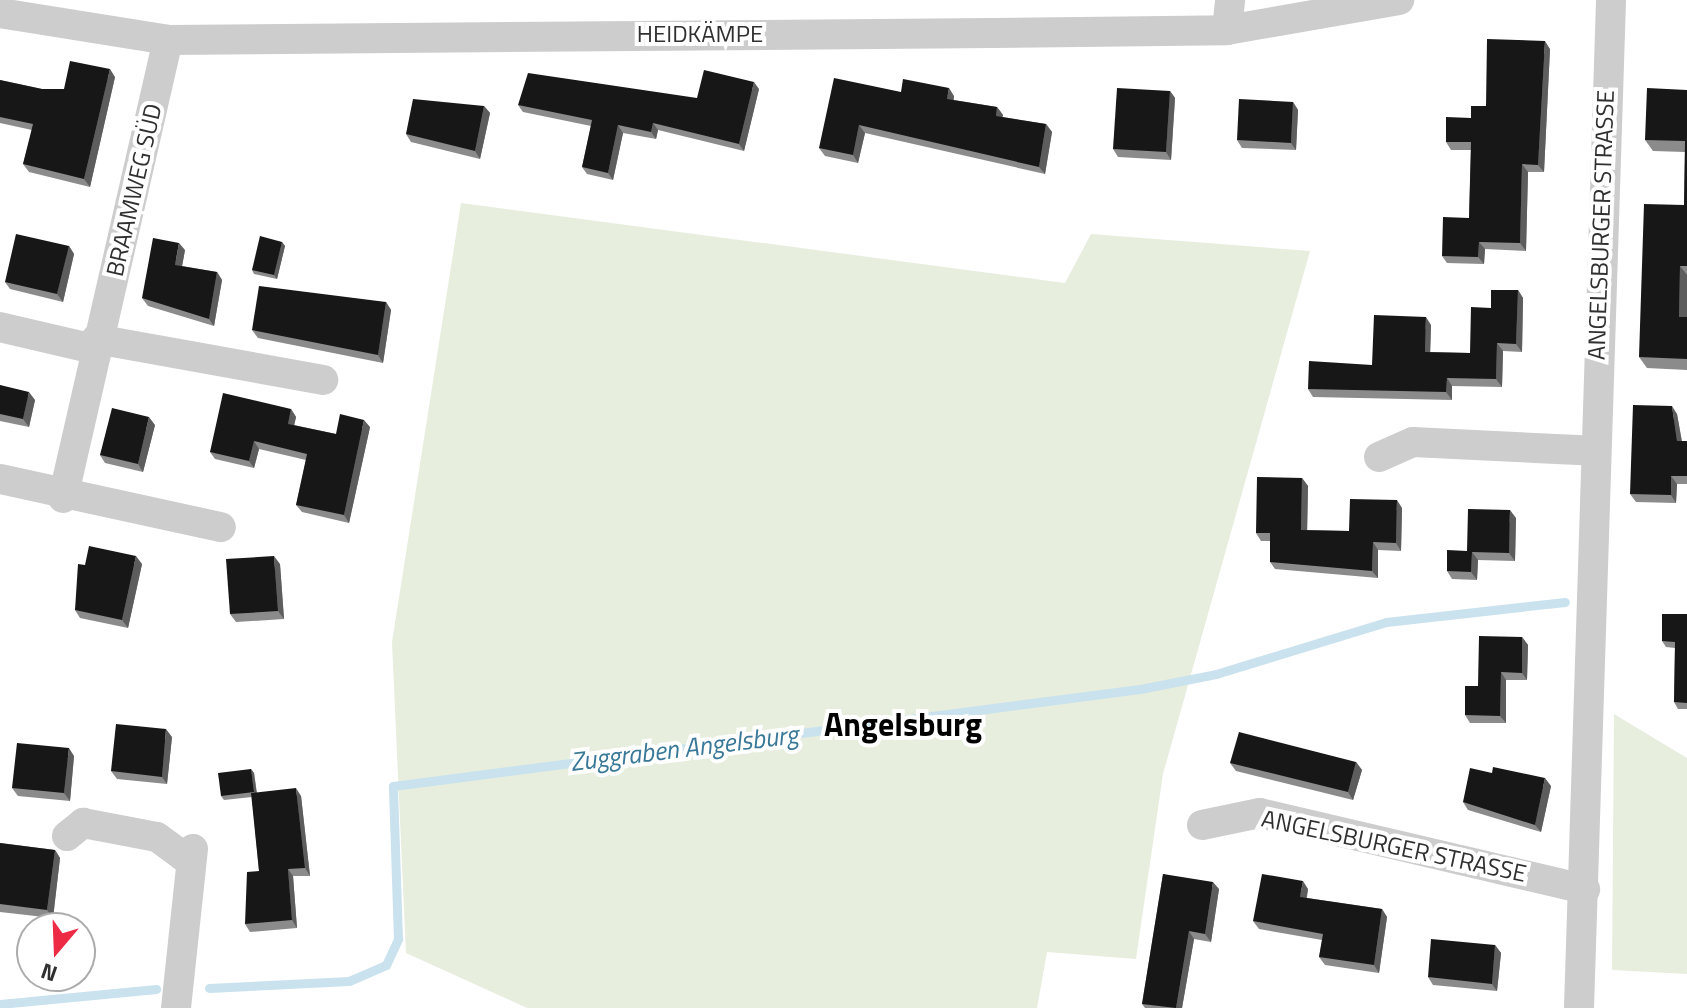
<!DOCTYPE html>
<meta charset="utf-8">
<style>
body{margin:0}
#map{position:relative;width:1687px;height:1008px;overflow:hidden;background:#fff;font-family:"Titillium Web",sans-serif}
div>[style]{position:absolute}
.green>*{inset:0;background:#e7eede}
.stream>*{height:9px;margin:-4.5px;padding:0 4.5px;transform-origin:4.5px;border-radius:4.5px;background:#c9e2ee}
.minor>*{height:30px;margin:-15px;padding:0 15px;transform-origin:15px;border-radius:15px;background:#cdcdcd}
.wall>*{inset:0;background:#8b8b8b}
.shaded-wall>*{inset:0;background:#5d5d5d}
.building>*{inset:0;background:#171717}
span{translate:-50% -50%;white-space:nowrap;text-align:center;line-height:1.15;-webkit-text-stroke:8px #fff;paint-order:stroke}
.street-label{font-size:24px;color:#303030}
.water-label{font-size:26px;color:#397898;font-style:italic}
.district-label{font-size:32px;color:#000;font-weight:700}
.north{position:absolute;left:16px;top:912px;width:80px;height:80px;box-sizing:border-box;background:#fff;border:2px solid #acacac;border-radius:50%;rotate:199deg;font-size:22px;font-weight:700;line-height:32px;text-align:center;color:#303030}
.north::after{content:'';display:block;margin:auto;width:28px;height:36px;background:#ee2b44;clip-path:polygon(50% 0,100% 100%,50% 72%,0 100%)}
</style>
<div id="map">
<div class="green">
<div style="clip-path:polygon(461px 203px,1065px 283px,1091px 234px,1310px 251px,1163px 774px,1136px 959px,1047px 952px,1037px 1008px,527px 1008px,406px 953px,392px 642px)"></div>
<div style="clip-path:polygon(1614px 714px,1687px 758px,1687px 974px,1612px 970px)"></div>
</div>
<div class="stream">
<div style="left:209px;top:988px;width:140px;rotate:-2.9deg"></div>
<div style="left:349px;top:981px;width:40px;rotate:-23.4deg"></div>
<div style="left:386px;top:965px;width:29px;rotate:-65deg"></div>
<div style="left:398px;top:939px;width:153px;rotate:-91.9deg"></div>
<div style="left:393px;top:786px;width:753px;rotate:-7.4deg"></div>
<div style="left:1140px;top:689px;width:77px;rotate:-11.2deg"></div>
<div style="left:1216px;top:674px;width:178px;rotate:-17deg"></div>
<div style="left:1386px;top:622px;width:180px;rotate:-6.4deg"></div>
<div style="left:0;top:1004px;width:157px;rotate:-5.5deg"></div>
</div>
<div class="minor">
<div style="left:0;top:13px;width:170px;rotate:9.1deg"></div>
<div style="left:168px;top:40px;width:824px;rotate:-0.49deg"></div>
<div style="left:992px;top:33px;width:235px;rotate:-0.7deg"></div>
<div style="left:1227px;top:30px;width:175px;rotate:-9.9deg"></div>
<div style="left:1227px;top:30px;width:30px;rotate:-84deg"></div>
<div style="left:0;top:327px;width:97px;rotate:13.2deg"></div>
<div style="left:96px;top:339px;width:231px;rotate:10.2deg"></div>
<div style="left:1379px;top:457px;width:37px;rotate:-24deg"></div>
<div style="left:1413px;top:442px;width:181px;rotate:2.8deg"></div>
<div style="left:0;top:479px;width:226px;rotate:12.3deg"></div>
<div style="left:63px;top:498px;width:470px;rotate:-77.1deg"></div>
<div style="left:1202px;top:825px;width:59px;rotate:-11.7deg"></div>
<div style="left:1260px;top:813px;width:334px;rotate:13.2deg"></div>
<div style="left:67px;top:836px;width:21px;rotate:-39deg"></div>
<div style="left:83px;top:823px;width:75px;rotate:10.7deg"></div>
<div style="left:157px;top:837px;width:42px;rotate:36.3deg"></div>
<div style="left:176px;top:1008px;width:160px;rotate:-83.9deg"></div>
<div style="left:1579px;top:1008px;width:1009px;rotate:-88.18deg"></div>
</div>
<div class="wall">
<div style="clip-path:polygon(1550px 49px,1544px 172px,1528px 172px,1526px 251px,1485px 249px,1484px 264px,1447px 263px,1442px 256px,1469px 218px,1471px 150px,1451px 150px,1446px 142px)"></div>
<div style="clip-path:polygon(115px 77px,90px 187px,29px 172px,23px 164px,32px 130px,0 123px,0 80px,42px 89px,64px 89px)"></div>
<div style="clip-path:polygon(759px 89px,744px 151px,658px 130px,656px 139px,623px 133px,613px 180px,587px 174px,582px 167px,591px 126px,523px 112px,518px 105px,697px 98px)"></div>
<div style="clip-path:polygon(1687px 90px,1687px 370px,1647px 368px,1639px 357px,1684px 205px,1685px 152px,1653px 151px,1645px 140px)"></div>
<div style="clip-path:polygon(1170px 91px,1175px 98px,1171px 160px,1118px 157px,1113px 149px)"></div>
<div style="clip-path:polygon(901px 92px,954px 96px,954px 100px,997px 107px,1003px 115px,1002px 117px,1046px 124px,1052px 132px,1045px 174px,865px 133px,858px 163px,825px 156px,819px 148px)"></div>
<div style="clip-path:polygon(1293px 102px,1298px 110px,1296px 150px,1242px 148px,1237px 140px)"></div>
<div style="clip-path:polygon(484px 106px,490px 113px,480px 159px,411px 142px,406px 134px)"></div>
<div style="clip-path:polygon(282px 242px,285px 246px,277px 279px,254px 274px,252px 270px)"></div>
<div style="clip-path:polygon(69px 246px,74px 254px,63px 302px,10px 289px,5px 282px)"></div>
<div style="clip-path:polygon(185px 250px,182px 266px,217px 272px,222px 280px,214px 326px,148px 306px,142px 298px)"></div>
<div style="clip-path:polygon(1518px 290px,1523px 298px,1522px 352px,1503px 351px,1502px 387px,1452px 386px,1452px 400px,1313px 397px,1308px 389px,1372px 365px,1431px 325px,1430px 352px,1470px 353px,1491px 308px)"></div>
<div style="clip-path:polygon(386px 302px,391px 310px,383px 363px,258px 338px,252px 330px)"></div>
<div style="clip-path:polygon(0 385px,35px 400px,29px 427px,0 421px)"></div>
<div style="clip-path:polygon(291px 409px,296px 417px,294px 425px,336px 434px,370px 427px,349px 523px,302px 512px,296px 505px,306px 460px,259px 449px,254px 468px,215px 459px,210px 452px)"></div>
<div style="clip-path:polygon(1677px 414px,1682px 441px,1687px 441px,1687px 484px,1677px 484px,1676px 503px,1636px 502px,1630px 494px)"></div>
<div style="clip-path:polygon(155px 425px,143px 472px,105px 463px,100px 455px)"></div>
<div style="clip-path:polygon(1302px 478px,1308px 486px,1307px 530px,1349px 531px,1402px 508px,1401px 551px,1378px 550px,1378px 578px,1275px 569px,1270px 562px,1270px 541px,1261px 541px,1256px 533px)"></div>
<div style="clip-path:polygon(1516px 518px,1515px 561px,1478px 560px,1477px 580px,1452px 579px,1447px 571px,1467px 551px)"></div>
<div style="clip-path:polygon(142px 564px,128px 628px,80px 618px,75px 610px,85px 565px)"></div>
<div style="clip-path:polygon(280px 564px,284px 619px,236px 622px,230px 614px)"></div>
<div style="clip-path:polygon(1687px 614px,1687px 709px,1678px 709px,1674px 702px,1675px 648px,1666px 647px,1662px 641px)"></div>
<div style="clip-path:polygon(1522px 637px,1528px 645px,1527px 680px,1506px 680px,1506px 723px,1470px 723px,1465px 715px,1478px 686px)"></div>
<div style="clip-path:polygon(172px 737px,167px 784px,117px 779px,111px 771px)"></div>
<div style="clip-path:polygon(74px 756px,70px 801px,18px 796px,12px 788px)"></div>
<div style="clip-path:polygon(1356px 762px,1362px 770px,1353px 800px,1236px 771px,1230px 763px)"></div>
<div style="clip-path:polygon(251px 769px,254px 773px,257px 793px,301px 796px,310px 876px,293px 876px,297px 928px,250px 932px,245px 924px,259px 871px,252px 797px,224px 800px,221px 796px)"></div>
<div style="clip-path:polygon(1551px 786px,1541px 832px,1468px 810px,1463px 802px)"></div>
<div style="clip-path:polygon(0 843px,55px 850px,60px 858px,53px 918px,0 912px)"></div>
<div style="clip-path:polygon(1163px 874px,1219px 889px,1211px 942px,1194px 939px,1182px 1008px,1145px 1008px,1142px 1004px)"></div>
<div style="clip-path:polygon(1308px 889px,1307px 898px,1382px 909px,1387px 917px,1379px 973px,1325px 965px,1319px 957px,1322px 940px,1259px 929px,1253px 921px)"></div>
<div style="clip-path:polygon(1495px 945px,1501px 953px,1497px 991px,1433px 985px,1428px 977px)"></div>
</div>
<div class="shaded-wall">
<div style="clip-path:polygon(1545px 41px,1550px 49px,1544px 172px,1538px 165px)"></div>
<div style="clip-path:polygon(110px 69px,115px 77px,90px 187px,84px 179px)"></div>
<div style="clip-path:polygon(754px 82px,759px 89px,744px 151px,739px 144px)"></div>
<div style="clip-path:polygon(949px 88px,954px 96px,952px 107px,947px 99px)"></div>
<div style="clip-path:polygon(1170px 91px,1175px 98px,1171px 160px,1166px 152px)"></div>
<div style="clip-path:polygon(1293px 102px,1298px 110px,1296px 150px,1291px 143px)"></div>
<div style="clip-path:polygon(484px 106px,490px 113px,480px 159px,475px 151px)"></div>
<div style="clip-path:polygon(997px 107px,1003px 115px,1001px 124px,996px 116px)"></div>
<div style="clip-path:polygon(653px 123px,658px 130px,656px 139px,651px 132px)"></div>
<div style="clip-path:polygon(1046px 124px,1052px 132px,1045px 174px,1039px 167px)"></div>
<div style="clip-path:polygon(618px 125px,623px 133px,613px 180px,608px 173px)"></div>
<div style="clip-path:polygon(859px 125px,865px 133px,858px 163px,853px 155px)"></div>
<div style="clip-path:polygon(1522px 164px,1528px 172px,1526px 251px,1520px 243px)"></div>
<div style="clip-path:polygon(282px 242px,285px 246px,277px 279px,274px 275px)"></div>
<div style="clip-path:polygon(1479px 242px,1485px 249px,1484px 264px,1478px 257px)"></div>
<div style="clip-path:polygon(179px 243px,185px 250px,181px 272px,175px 265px)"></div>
<div style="clip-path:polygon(69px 246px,74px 254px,63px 302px,57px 294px)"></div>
<div style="clip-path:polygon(1680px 266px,1687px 275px,1687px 328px,1679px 317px)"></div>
<div style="clip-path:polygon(217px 272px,222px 280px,214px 326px,209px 319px)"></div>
<div style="clip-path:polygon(1518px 290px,1523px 298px,1522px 352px,1516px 344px)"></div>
<div style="clip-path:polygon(386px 302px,391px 310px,383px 363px,378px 355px)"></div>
<div style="clip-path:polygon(1426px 317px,1431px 325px,1430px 360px,1425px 352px)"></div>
<div style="clip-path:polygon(1497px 343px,1503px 351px,1502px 387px,1496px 379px)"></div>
<div style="clip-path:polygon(1447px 378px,1452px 386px,1452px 400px,1446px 392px)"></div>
<div style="clip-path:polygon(29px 392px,35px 400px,29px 427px,23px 419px)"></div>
<div style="clip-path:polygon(1672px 406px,1677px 414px,1683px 449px,1677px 441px)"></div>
<div style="clip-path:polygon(291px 409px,296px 417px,293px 431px,288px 424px)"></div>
<div style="clip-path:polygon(149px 417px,155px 425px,143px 472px,138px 464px)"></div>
<div style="clip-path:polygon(364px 420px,370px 427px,349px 523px,344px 515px)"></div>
<div style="clip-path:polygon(254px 441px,259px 449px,254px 468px,249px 461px)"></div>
<div style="clip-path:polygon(1671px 476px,1677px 484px,1676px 503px,1671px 495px)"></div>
<div style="clip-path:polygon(1302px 478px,1308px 486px,1307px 538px,1301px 530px)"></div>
<div style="clip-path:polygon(1397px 500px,1402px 508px,1401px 551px,1396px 543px)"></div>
<div style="clip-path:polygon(1510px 510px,1516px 518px,1515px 561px,1509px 553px)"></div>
<div style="clip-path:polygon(1373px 542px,1378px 550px,1378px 578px,1372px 571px)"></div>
<div style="clip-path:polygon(1472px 552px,1478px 560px,1477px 580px,1471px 572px)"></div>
<div style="clip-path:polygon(136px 556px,142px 564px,128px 628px,122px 620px)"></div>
<div style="clip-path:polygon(274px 556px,280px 564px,284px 619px,278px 611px)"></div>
<div style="clip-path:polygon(1522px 637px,1528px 645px,1527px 680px,1522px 673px)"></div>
<div style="clip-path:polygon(1501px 672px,1506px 680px,1506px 723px,1500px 716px)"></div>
<div style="clip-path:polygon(166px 729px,172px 737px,167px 784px,162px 777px)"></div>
<div style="clip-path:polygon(69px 748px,74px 756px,70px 801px,64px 793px)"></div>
<div style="clip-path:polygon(1356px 762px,1362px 770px,1353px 800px,1348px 792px)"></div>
<div style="clip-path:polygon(251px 769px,254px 773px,257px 796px,254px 792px)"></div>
<div style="clip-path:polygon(1545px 778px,1551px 786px,1541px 832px,1535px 825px)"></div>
<div style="clip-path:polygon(296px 788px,301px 796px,310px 876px,305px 868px)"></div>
<div style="clip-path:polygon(55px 850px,60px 858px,53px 918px,47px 910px)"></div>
<div style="clip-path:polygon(288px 869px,293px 876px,297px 928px,292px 920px)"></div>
<div style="clip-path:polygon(1303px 881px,1308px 889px,1305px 905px,1300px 897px)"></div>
<div style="clip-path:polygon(1213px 882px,1219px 889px,1211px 942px,1205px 934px)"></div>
<div style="clip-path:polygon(1382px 909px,1387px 917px,1379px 973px,1374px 965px)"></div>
<div style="clip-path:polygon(1189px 931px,1194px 939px,1182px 1008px,1176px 1008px)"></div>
<div style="clip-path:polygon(1495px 945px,1501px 953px,1497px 991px,1492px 984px)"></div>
</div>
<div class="building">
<div style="clip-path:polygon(1487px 39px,1545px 41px,1538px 165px,1522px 164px,1520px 243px,1479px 242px,1478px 257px,1442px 256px,1443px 217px,1469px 218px,1471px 142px,1446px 142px,1446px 117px,1471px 118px,1471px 106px,1486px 106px)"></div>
<div style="clip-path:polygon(70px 61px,110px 69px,84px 179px,23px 164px,33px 124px,0 117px,0 80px,42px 89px,64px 89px)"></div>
<div style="clip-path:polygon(704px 70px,754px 82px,739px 144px,653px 123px,651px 132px,618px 125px,608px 173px,582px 167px,592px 120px,518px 105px,528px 73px,697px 98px)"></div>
<div style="clip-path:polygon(834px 78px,901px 92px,903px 79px,949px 88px,947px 99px,997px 107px,996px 116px,1046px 124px,1039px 167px,859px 125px,853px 155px,819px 148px)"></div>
<div style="clip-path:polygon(1117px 88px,1170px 91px,1166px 152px,1113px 149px)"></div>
<div style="clip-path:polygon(1647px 88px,1687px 90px,1687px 266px,1680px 266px,1679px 317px,1687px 317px,1687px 359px,1639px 357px,1644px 204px,1684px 205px,1685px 141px,1645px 140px)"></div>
<div style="clip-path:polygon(413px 99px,484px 106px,475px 151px,406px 134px)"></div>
<div style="clip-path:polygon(1239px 99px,1293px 102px,1291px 143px,1237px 140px)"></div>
<div style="clip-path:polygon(16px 234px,69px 246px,57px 294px,5px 282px)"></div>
<div style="clip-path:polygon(260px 236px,282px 242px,274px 275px,252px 270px)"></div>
<div style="clip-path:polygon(153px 238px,179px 243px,175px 265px,217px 272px,209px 319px,142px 298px)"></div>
<div style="clip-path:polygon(259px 286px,386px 302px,378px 355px,252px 330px)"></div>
<div style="clip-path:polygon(1491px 290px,1518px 290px,1516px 344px,1497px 343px,1496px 379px,1447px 378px,1446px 392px,1308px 389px,1309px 361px,1372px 365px,1374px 315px,1426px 317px,1425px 352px,1470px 353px,1471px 307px,1491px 308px)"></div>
<div style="clip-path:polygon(0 385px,29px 392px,23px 419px,0 414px)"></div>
<div style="clip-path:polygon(223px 393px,291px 409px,288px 424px,336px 434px,340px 414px,364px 420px,344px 515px,296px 505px,307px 454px,254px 441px,249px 461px,210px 452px)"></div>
<div style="clip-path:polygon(1633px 405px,1672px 406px,1677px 441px,1687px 441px,1687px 476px,1671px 476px,1671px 495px,1630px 494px)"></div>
<div style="clip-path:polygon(112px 408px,149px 417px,138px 464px,100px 455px)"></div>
<div style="clip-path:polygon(1257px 477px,1302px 478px,1301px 530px,1349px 531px,1350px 499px,1397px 500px,1396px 543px,1373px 542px,1372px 571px,1270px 562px,1270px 533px,1256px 533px)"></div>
<div style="clip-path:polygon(1468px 509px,1510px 510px,1509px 553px,1472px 552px,1471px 572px,1447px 571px,1447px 550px,1467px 551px)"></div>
<div style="clip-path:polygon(89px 546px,136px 556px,122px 620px,75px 610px,78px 564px,85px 565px)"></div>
<div style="clip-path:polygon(274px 556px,278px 611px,230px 614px,226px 559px)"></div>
<div style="clip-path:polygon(1662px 614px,1687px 614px,1687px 703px,1674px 702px,1675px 642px,1662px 641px)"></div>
<div style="clip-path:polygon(1479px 636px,1522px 637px,1522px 673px,1501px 672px,1500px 716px,1465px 715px,1465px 686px,1478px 686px)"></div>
<div style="clip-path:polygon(116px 724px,166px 729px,162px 777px,111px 771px)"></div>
<div style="clip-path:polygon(1239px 732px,1356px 762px,1348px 792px,1230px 763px)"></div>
<div style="clip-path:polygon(17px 743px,69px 748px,64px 793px,12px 788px)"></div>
<div style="clip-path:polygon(1493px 767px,1545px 778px,1535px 825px,1463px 802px,1470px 768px,1492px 773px)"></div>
<div style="clip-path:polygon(251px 769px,254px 792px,221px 796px,218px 773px)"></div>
<div style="clip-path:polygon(296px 788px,305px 868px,288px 869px,292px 920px,245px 924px,247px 872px,259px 871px,251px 793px)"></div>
<div style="clip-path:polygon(0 843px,55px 850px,47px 910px,0 904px)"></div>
<div style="clip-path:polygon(1163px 874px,1213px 882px,1205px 934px,1189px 931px,1176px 1008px,1142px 1004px)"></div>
<div style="clip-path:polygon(1262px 874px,1303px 881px,1300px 897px,1382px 909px,1374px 965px,1319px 957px,1323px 934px,1253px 921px)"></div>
<div style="clip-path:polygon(1431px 939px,1495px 945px,1492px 984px,1428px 977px)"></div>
</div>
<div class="street-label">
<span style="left:700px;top:34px">HEIDKÄMPE</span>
<span style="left:134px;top:190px;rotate:-77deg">BRAAMWEG SÜD</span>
<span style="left:1601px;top:225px;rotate:-88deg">ANGELSBURGER STRASSE</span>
<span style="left:1394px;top:846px;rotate:12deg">ANGELSBURGER STRASSE</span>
</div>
<div class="water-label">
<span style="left:684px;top:748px;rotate:-7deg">Zuggraben Angelsburg</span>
</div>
<div class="district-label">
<span style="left:903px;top:724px">Angelsburg</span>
</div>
<div class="north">N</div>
</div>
